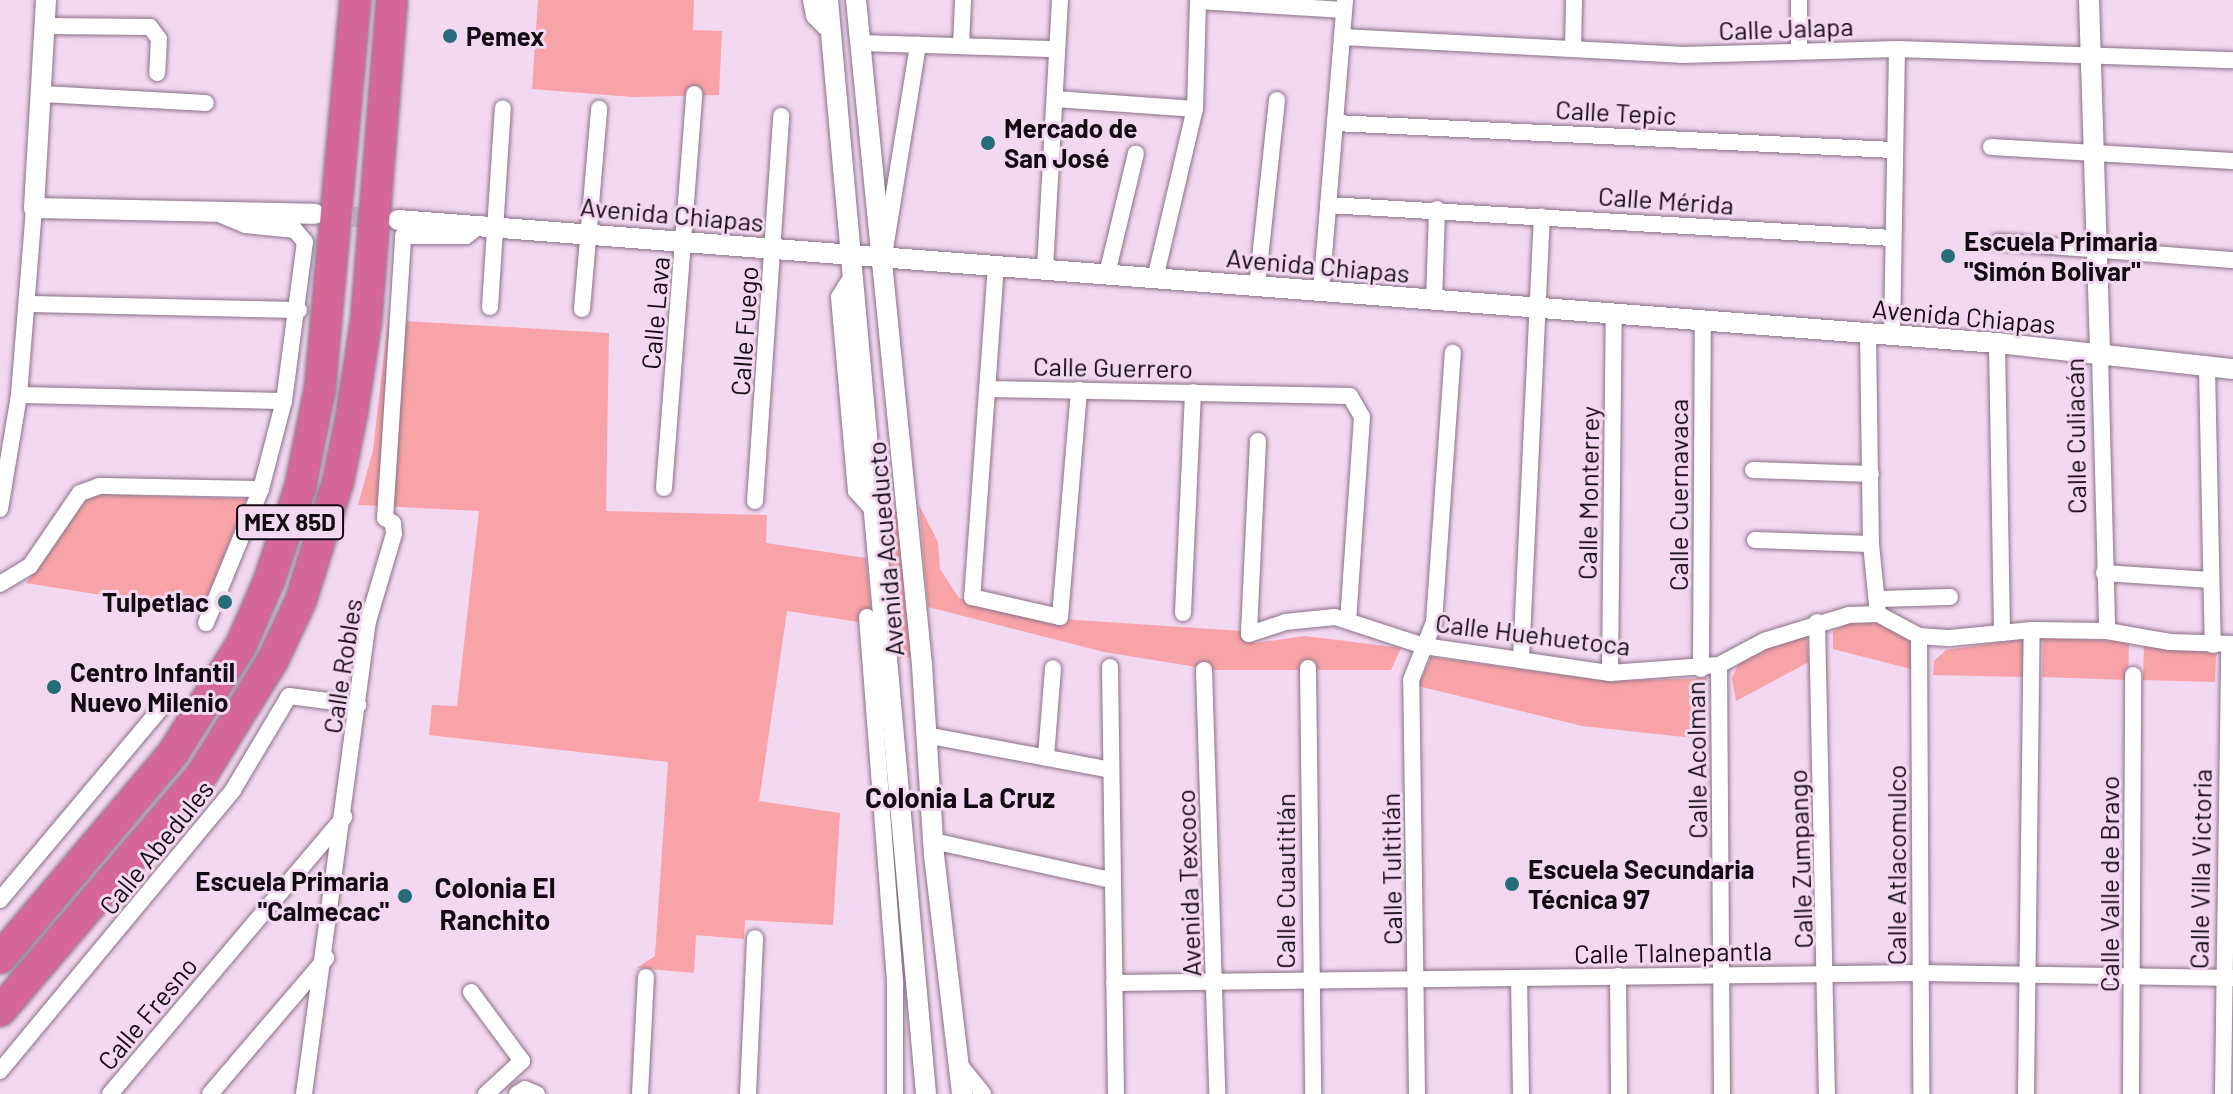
<!DOCTYPE html>
<meta charset="utf-8">
<style>
body{margin:0}
#map{position:relative;width:2233px;height:1094px;overflow:hidden;background:#f3d8f1;font-family:Barlow,sans-serif}
div>[style]{position:absolute}
.green>*{inset:0;background:#f7a3a7}
.tertiary-tunnel>*{height:20px;margin-top:-10px;transform-origin:0;background:repeating-linear-gradient(90deg,#d1b9d0 0 20px,transparent 0 30px)}
.roads{filter:drop-shadow(0 0 2px #897187) drop-shadow(0 0 2px #897187)}
.minor>*{height:16px;margin:-8px;padding:0 8px;transform-origin:8px;border-radius:8px;background:#fff}
.tertiary>*{height:20px;margin:-10px;padding:0 10px;transform-origin:10px;border-radius:10px;background:#fff}
.motorway>*{height:30px;margin:-15px;padding:0 15px;transform-origin:15px;border-radius:15px;background:#d56799}
.dots>*{width:22px;height:22px;translate:-50% -50%;box-sizing:border-box;border:4px solid #f3d8f1;border-radius:50%}
span{translate:-50% -50%;white-space:nowrap;text-align:center;line-height:1.15;-webkit-text-stroke:6px #f3d8f1;paint-order:stroke}
.shield-label span{padding:2px 6px;background:#f3d8f1;border:2px solid;border-radius:6px;-webkit-text-stroke-width:0}
.shield-label{font-size:24px;color:#130a12;font-weight:700}
.street-label{font-size:26px;color:#130a12}
.poi-label{font-size:26px;color:#130a12;font-weight:700}
.left{translate:0 -50%;text-align:left}
.right{translate:-100% -50%;text-align:right}
.neighbourhood-label{font-size:28px;color:#130a12;font-weight:700}
</style>
<div id="map">
<div class="green">
<div style="clip-path:polygon(538px 0,694px 0,693px 30px,722px 31px,719px 95px,633px 97px,532px 89px)"></div>
<div style="clip-path:polygon(388px 320px,609px 333px,606px 511px,767px 515px,766px 543px,866px 558px,872px 624px,787px 611px,759px 801px,840px 813px,833px 925px,745px 920px,744px 939px,696px 935px,694px 973px,637px 968px,655px 956px,668px 762px,429px 735px,432px 705px,457px 706px,479px 511px,358px 505px,373px 450px)"></div>
<div style="clip-path:polygon(102px 494px,246px 499px,202px 611px,26px 583px,86px 500px)"></div>
<div style="clip-path:polygon(919px 505px,938px 542px,940px 569px,959px 598px,1046px 618px,1242px 631px,1255px 643px,1305px 636px,1401px 648px,1391px 670px,1215px 670px,1104px 652px,928px 607px)"></div>
<div style="clip-path:polygon(898px 511px,911px 657px,899px 658px,886px 512px)"></div>
<div style="clip-path:polygon(1880px 621px,1910px 640px,1911px 669px,1833px 649px,1833px 631px,1848px 623px)"></div>
<div style="clip-path:polygon(1806px 632px,1809px 662px,1736px 701px,1732px 678px,1740px 660px)"></div>
<div style="clip-path:polygon(2043px 637px,2129px 642px,2128px 680px,2042px 677px)"></div>
<div style="clip-path:polygon(2024px 639px,2023px 677px,1933px 675px,1934px 661px,1946px 650px)"></div>
<div style="clip-path:polygon(2144px 645px,2216px 654px,2215px 682px,2143px 680px)"></div>
<div style="clip-path:polygon(1431px 657px,1608px 681px,1707px 678px,1703px 739px,1582px 726px,1418px 686px)"></div>
</div>
<div class="tertiary-tunnel">
<div style="left:323px;top:215px;width:64px;rotate:3.6deg"></div>
</div>
<div class="roads">
<div class="minor">
<div style="left:811px;top:0;width:16px;rotate:79deg"></div>
<div style="left:814px;top:16px;width:24px;rotate:45deg"></div>
<div style="left:1799px;top:0;width:51px;rotate:90deg"></div>
<div style="left:1198px;top:1px;width:146px;rotate:3.5deg"></div>
<div style="left:45px;top:26px;width:105px;rotate:0.5deg"></div>
<div style="left:150px;top:27px;width:15px;rotate:53deg"></div>
<div style="left:159px;top:39px;width:34px;rotate:93deg"></div>
<div style="left:1342px;top:37px;width:339px;rotate:3deg"></div>
<div style="left:1681px;top:55px;width:216px;rotate:-1.6deg"></div>
<div style="left:1897px;top:49px;width:336px;rotate:1.9deg"></div>
<div style="left:861px;top:43px;width:196px;rotate:1.8deg"></div>
<div style="left:961px;top:46px;width:46px;rotate:-87.5deg"></div>
<div style="left:1573px;top:49px;width:49px;rotate:-88.8deg"></div>
<div style="left:43px;top:94px;width:163px;rotate:3.2deg"></div>
<div style="left:1056px;top:99px;width:139px;rotate:4.1deg"></div>
<div style="left:1335px;top:123px;width:560px;rotate:2.77deg"></div>
<div style="left:1991px;top:147px;width:242px;rotate:3.3deg"></div>
<div style="left:1328px;top:205px;width:565px;rotate:3.35deg"></div>
<div style="left:1998px;top:242px;width:236px;rotate:4.4deg"></div>
<div style="left:885px;top:249px;width:207px;rotate:-80.8deg"></div>
<div style="left:996px;top:265px;width:333px;rotate:94.1deg"></div>
<div style="left:972px;top:597px;width:90px;rotate:12.8deg"></div>
<div style="left:1060px;top:617px;width:228px;rotate:-85.2deg"></div>
<div style="left:1045px;top:268px;width:268px;rotate:-86.8deg"></div>
<div style="left:854px;top:273px;width:28px;rotate:122deg"></div>
<div style="left:839px;top:297px;width:195px;rotate:85deg"></div>
<div style="left:856px;top:491px;width:27px;rotate:48deg"></div>
<div style="left:1107px;top:274px;width:124px;rotate:-76.5deg"></div>
<div style="left:1155px;top:279px;width:175px;rotate:-76.8deg"></div>
<div style="left:1195px;top:109px;width:109px;rotate:-88.4deg"></div>
<div style="left:1257px;top:287px;width:188px;rotate:-83.9deg"></div>
<div style="left:1321px;top:292px;width:293px;rotate:-85.3deg"></div>
<div style="left:1434px;top:301px;width:92px;rotate:-88.1deg"></div>
<div style="left:28px;top:304px;width:271px;rotate:1.3deg"></div>
<div style="left:490px;top:307px;width:199px;rotate:-86.3deg"></div>
<div style="left:582px;top:309px;width:201px;rotate:-85.1deg"></div>
<div style="left:1868px;top:333px;width:211px;rotate:89.2deg"></div>
<div style="left:1871px;top:544px;width:70px;rotate:84.3deg"></div>
<div style="left:1892px;top:335px;width:286px;rotate:-89deg"></div>
<div style="left:1997px;top:343px;width:290px;rotate:89deg"></div>
<div style="left:2100px;top:355px;width:276px;rotate:88.5deg"></div>
<div style="left:2207px;top:368px;width:277px;rotate:88.8deg"></div>
<div style="left:989px;top:389px;width:361px;rotate:1.1deg"></div>
<div style="left:1350px;top:396px;width:24px;rotate:60deg"></div>
<div style="left:1362px;top:417px;width:203px;rotate:93.9deg"></div>
<div style="left:19px;top:395px;width:265px;rotate:1.3deg"></div>
<div style="left:1258px;top:441px;width:193px;rotate:92.7deg"></div>
<div style="left:1249px;top:634px;width:38px;rotate:-18deg"></div>
<div style="left:1285px;top:622px;width:50px;rotate:-5.7deg"></div>
<div style="left:1335px;top:617px;width:94px;rotate:18deg"></div>
<div style="left:1424px;top:646px;width:188px;rotate:8.3deg"></div>
<div style="left:1610px;top:673px;width:109px;rotate:-4.2deg"></div>
<div style="left:1719px;top:665px;width:51px;rotate:-28.1deg"></div>
<div style="left:1764px;top:641px;width:89px;rotate:-17deg"></div>
<div style="left:1849px;top:615px;width:29px;rotate:-2deg"></div>
<div style="left:1878px;top:614px;width:47px;rotate:28.2deg"></div>
<div style="left:1919px;top:636px;width:31px;rotate:4deg"></div>
<div style="left:1950px;top:638px;width:82px;rotate:-5.6deg"></div>
<div style="left:2032px;top:630px;width:75px;rotate:0.8deg"></div>
<div style="left:2107px;top:631px;width:64px;rotate:9.9deg"></div>
<div style="left:2170px;top:642px;width:63px;rotate:1.8deg"></div>
<div style="left:1753px;top:470px;width:118px;rotate:1.9deg"></div>
<div style="left:664px;top:488px;width:395px;rotate:-85.6deg"></div>
<div style="left:755px;top:501px;width:386px;rotate:-86.1deg"></div>
<div style="left:0;top:509px;width:116px;rotate:-80.5deg"></div>
<div style="left:19px;top:395px;width:188px;rotate:-85.4deg"></div>
<div style="left:1755px;top:540px;width:116px;rotate:2deg"></div>
<div style="left:2104px;top:573px;width:107px;rotate:3.7deg"></div>
<div style="left:0;top:584px;width:35px;rotate:-31deg"></div>
<div style="left:30px;top:566px;width:88px;rotate:-55.6deg"></div>
<div style="left:80px;top:493px;width:20px;rotate:-20deg"></div>
<div style="left:99px;top:486px;width:162px;rotate:1.1deg"></div>
<div style="left:1878px;top:599px;width:72px;rotate:-1.6deg"></div>
<div style="left:1183px;top:613px;width:221px;rotate:-87.4deg"></div>
<div style="left:867px;top:617px;width:369px;rotate:85.6deg"></div>
<div style="left:895px;top:985px;width:109px;rotate:90deg"></div>
<div style="left:1817px;top:622px;width:472px;rotate:88.8deg"></div>
<div style="left:206px;top:623px;width:145px;rotate:-67.7deg"></div>
<div style="left:261px;top:489px;width:91px;rotate:-75.4deg"></div>
<div style="left:284px;top:401px;width:160px;rotate:-82.5deg"></div>
<div style="left:305px;top:242px;width:16px;rotate:-130deg"></div>
<div style="left:295px;top:230px;width:50px;rotate:-174.3deg"></div>
<div style="left:245px;top:225px;width:30px;rotate:-157deg"></div>
<div style="left:1919px;top:636px;width:458px;rotate:89.7deg"></div>
<div style="left:1521px;top:659px;width:443px;rotate:-87.3deg"></div>
<div style="left:1719px;top:665px;width:429px;rotate:89.6deg"></div>
<div style="left:1110px;top:667px;width:427px;rotate:89.2deg"></div>
<div style="left:1308px;top:668px;width:426px;rotate:89.3deg"></div>
<div style="left:1701px;top:669px;width:348px;rotate:-89.7deg"></div>
<div style="left:1204px;top:670px;width:424px;rotate:88.2deg"></div>
<div style="left:1610px;top:673px;width:359px;rotate:-89.4deg"></div>
<div style="left:926px;top:735px;width:188px;rotate:10.7deg"></div>
<div style="left:1046px;top:757px;width:89px;rotate:-85.5deg"></div>
<div style="left:933px;top:841px;width:182px;rotate:12.4deg"></div>
<div style="left:0;top:900px;width:253px;rotate:-50deg"></div>
<div style="left:1618px;top:976px;width:118px;rotate:89.5deg"></div>
<div style="left:1519px;top:978px;width:116px;rotate:89deg"></div>
<div style="left:1114px;top:983px;width:807px;rotate:-0.71deg"></div>
<div style="left:1921px;top:973px;width:312px;rotate:0.9deg"></div>
<div style="left:471px;top:992px;width:86px;rotate:53.5deg"></div>
<div style="left:522px;top:1061px;width:49px;rotate:137.5deg"></div>
<div style="left:959px;top:1064px;width:38px;rotate:51deg"></div>
<div style="left:0;top:1071px;width:365px;rotate:-50.3deg"></div>
<div style="left:233px;top:790px;width:109px;rotate:-59.2deg"></div>
<div style="left:289px;top:696px;width:70px;rotate:7.4deg"></div>
<div style="left:110px;top:1094px;width:363px;rotate:-49.8deg"></div>
<div style="left:210px;top:1094px;width:179px;rotate:-49.5deg"></div>
<div style="left:304px;top:1094px;width:473px;rotate:-82.3deg"></div>
<div style="left:367px;top:625px;width:95px;rotate:-73.5deg"></div>
<div style="left:394px;top:534px;width:11px;rotate:-95deg"></div>
<div style="left:393px;top:523px;width:9px;rotate:-148deg"></div>
<div style="left:385px;top:518px;width:283px;rotate:-86.3deg"></div>
<div style="left:403px;top:236px;width:63px"></div>
<div style="left:466px;top:236px;width:20px;rotate:-37deg"></div>
<div style="left:517px;top:1094px;width:9px;rotate:-32deg"></div>
<div style="left:525px;top:1089px;width:13px;rotate:23deg"></div>
<div style="left:640px;top:1094px;width:117px;rotate:-87.1deg"></div>
<div style="left:748px;top:1094px;width:156px;rotate:-87.4deg"></div>
<div style="left:1417px;top:1094px;width:414px;rotate:-90.8deg"></div>
<div style="left:1411px;top:680px;width:62px;rotate:-68.4deg"></div>
<div style="left:1434px;top:622px;width:270px;rotate:-86deg"></div>
<div style="left:2026px;top:1094px;width:464px;rotate:-89.3deg"></div>
<div style="left:2131px;top:1094px;width:419px;rotate:-89.7deg"></div>
<div style="left:2223px;top:1094px;width:450px;rotate:-89.2deg"></div>
</div>
<div class="tertiary">
<div style="left:46px;top:0;width:208px;rotate:93.3deg"></div>
<div style="left:34px;top:208px;width:281px;rotate:1.2deg"></div>
<div style="left:828px;top:0;width:1098px;rotate:84.88deg"></div>
<div style="left:856px;top:0;width:668px;rotate:84.33deg"></div>
<div style="left:922px;top:665px;width:190px;rotate:86.4deg"></div>
<div style="left:934px;top:855px;width:241px;rotate:83.3deg"></div>
<div style="left:2089px;top:0;width:355px;rotate:88.2deg"></div>
<div style="left:398px;top:220px;width:1604px;rotate:4.4deg"></div>
<div style="left:1997px;top:343px;width:237px;rotate:6.3deg"></div>
</div>
<div class="motorway">
<div style="left:0;top:958px;width:268px;rotate:-49.8deg"></div>
<div style="left:173px;top:753px;width:128px;rotate:-57.8deg"></div>
<div style="left:241px;top:645px;width:70px;rotate:-66.4deg"></div>
<div style="left:269px;top:581px;width:98px;rotate:-71.6deg"></div>
<div style="left:300px;top:488px;width:102px;rotate:-78.7deg"></div>
<div style="left:320px;top:388px;width:390px;rotate:-84.8deg"></div>
<div style="left:0;top:1011px;width:313px;rotate:-49.5deg"></div>
<div style="left:203px;top:773px;width:133px;rotate:-58.2deg"></div>
<div style="left:273px;top:660px;width:66px;rotate:-65deg"></div>
<div style="left:301px;top:600px;width:124px;rotate:-72.6deg"></div>
<div style="left:338px;top:482px;width:70px;rotate:-78.5deg"></div>
<div style="left:352px;top:413px;width:92px;rotate:-81.3deg"></div>
<div style="left:366px;top:322px;width:323px;rotate:-85.4deg"></div>
</div>
</div>
<div class="dots">
<div style="left:450px;top:36px;background:#256d78"></div>
<div style="left:988px;top:143px;background:#256d78"></div>
<div style="left:1948px;top:256px;background:#256d78"></div>
<div style="left:225px;top:602px;background:#256d78"></div>
<div style="left:54px;top:687px;background:#256d78"></div>
<div style="left:1512px;top:884px;background:#256d78"></div>
<div style="left:405px;top:896px;background:#256d78"></div>
</div>
<div class="shield-label">
<span style="left:290px;top:522px">MEX 85D</span>
</div>
<div class="street-label">
<span style="left:1786px;top:28px;rotate:-2deg">Calle Jalapa</span>
<span style="left:1616px;top:112px;rotate:3deg">Calle Tepic</span>
<span style="left:1666px;top:200px;rotate:4deg">Calle Mérida</span>
<span style="left:672px;top:214px;rotate:5deg">Avenida Chiapas</span>
<span style="left:1318px;top:265px;rotate:5deg">Avenida Chiapas</span>
<span style="left:655px;top:313px;rotate:-85deg">Calle Lava</span>
<span style="left:1964px;top:316px;rotate:5deg">Avenida Chiapas</span>
<span style="left:744px;top:331px;rotate:-86deg">Calle Fuego</span>
<span style="left:1113px;top:367px;rotate:1deg">Calle Guerrero</span>
<span style="left:2075px;top:436px;rotate:-91deg">Calle Culiacán</span>
<span style="left:1588px;top:493px;rotate:-89deg">Calle Monterrey</span>
<span style="left:1678px;top:495px;rotate:-90deg">Calle Cuernavaca</span>
<span style="left:885px;top:549px;rotate:-95deg">Avenida Acueducto</span>
<span style="left:1533px;top:634px;rotate:7deg">Calle Huehuetoca</span>
<span style="left:342px;top:666px;rotate:-81deg">Calle Robles</span>
<span style="left:1696px;top:760px;rotate:-91deg">Calle Acolman</span>
<span style="left:156px;top:847px;rotate:-51deg">Calle Abedules</span>
<span style="left:1800px;top:859px;rotate:-92deg">Calle Zumpango</span>
<span style="left:1896px;top:865px;rotate:-90deg">Calle Atlacomulco</span>
<span style="left:1391px;top:869px;rotate:-91deg">Calle Tultitlán</span>
<span style="left:2200px;top:869px;rotate:-89deg">Calle Villa Victoria</span>
<span style="left:1285px;top:881px;rotate:-90deg">Calle Cuautitlán</span>
<span style="left:1188px;top:883px;rotate:-92deg">Avenida Texcoco</span>
<span style="left:2109px;top:884px;rotate:-90deg">Calle Valle de Bravo</span>
<span style="left:1673px;top:952px;rotate:-1deg">Calle Tlalnepantla</span>
<span style="left:147px;top:1013px;rotate:-50deg">Calle Fresno</span>
</div>
<div class="poi-label">
<span class="left" style="left:466px;top:36px">Pemex</span>
<span class="left" style="left:1004px;top:143px">Mercado de<br>San José</span>
<span class="left" style="left:1964px;top:256px">Escuela Primaria<br>"Simón Bolivar"</span>
<span class="right" style="left:209px;top:602px">Tulpetlac</span>
<span class="left" style="left:70px;top:687px">Centro Infantil<br>Nuevo Milenio</span>
<span class="left" style="left:1528px;top:884px">Escuela Secundaria<br>Técnica 97</span>
<span class="right" style="left:389px;top:896px">Escuela Primaria<br>"Calmecac"</span>
</div>
<div class="neighbourhood-label">
<span style="left:960px;top:797px">Colonia La Cruz</span>
<span style="left:495px;top:903px">Colonia El<br>Ranchito</span>
</div>
</div>
